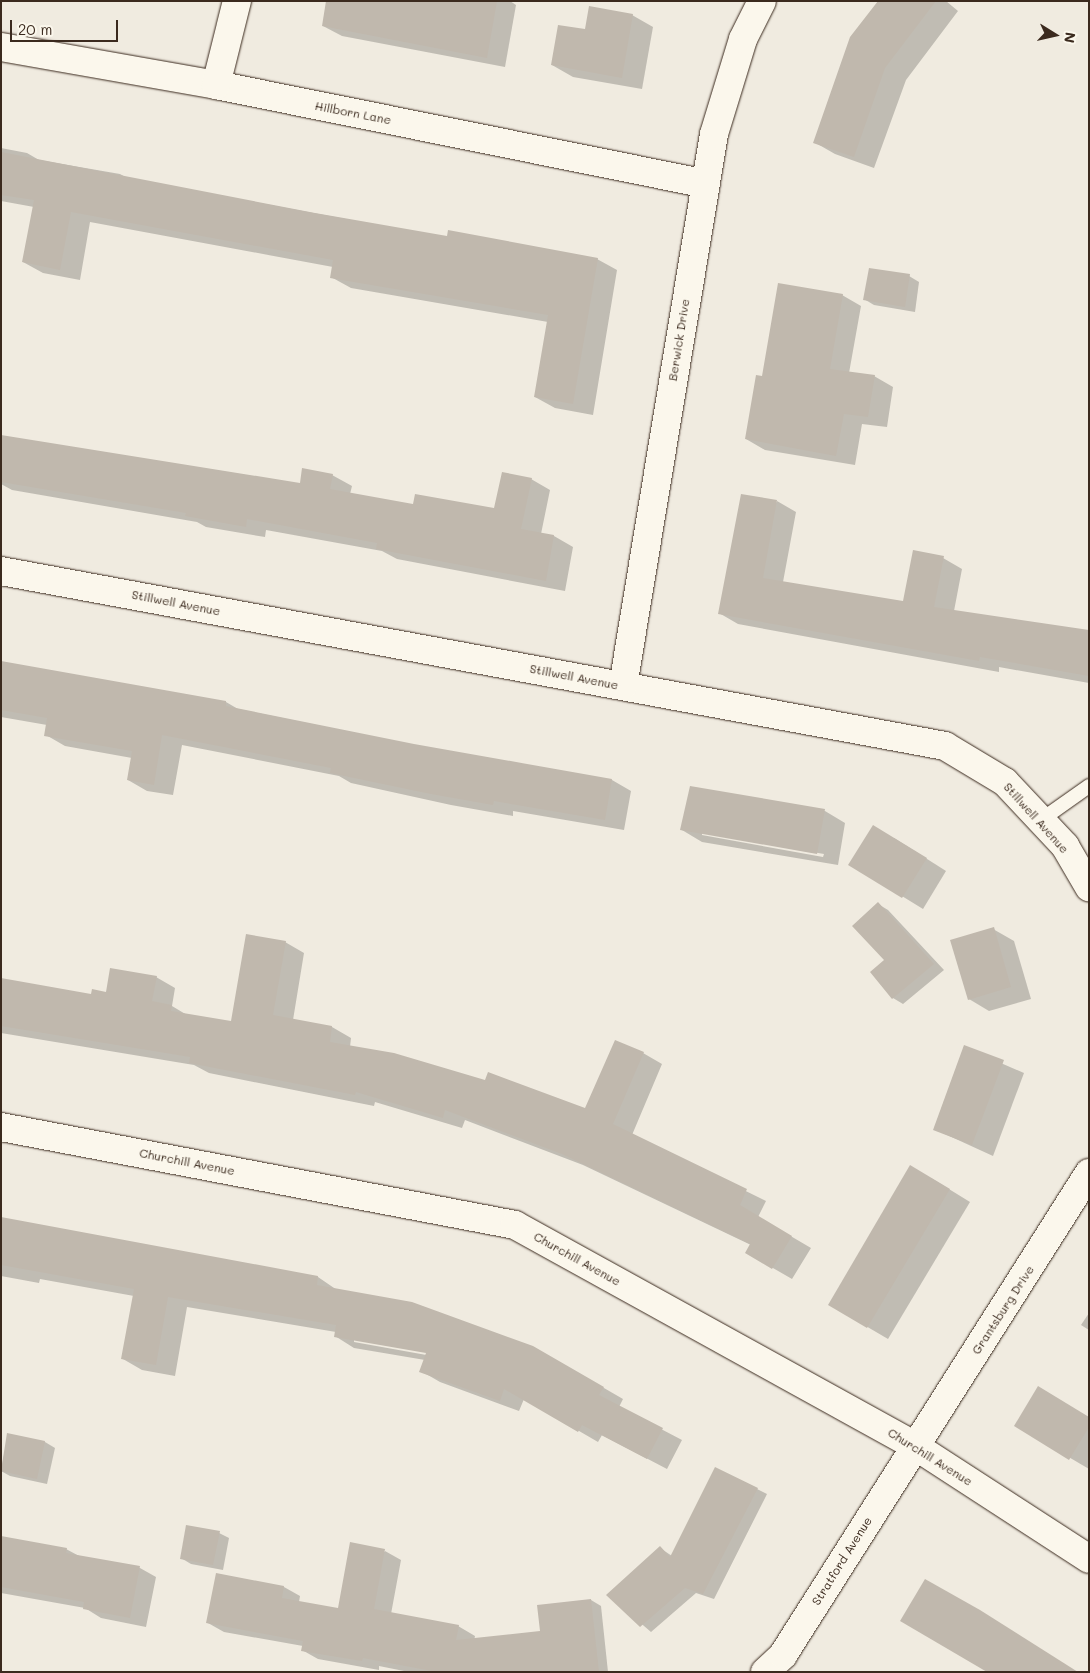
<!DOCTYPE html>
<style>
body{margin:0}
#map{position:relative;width:1090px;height:1673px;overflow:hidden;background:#f0ebe0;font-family:Mali,sans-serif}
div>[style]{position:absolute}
.shadow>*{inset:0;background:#0003}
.building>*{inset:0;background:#c0b8ad}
.roads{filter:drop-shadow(0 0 1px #3b2a1e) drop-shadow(0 0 1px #3b2a1e)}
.lane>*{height:14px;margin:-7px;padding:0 7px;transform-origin:7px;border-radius:7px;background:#fbf7ec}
.street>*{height:28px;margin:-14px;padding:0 14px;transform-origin:14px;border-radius:14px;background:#fbf7ec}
span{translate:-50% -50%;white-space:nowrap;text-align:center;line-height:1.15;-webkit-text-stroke:5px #fbf7ec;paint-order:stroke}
.street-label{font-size:12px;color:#3b2a1e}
.frame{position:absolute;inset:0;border:2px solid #3b2a1e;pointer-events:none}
.north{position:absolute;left:1030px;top:10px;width:50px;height:50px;-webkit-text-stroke:4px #fbf7ec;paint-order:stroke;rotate:100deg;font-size:14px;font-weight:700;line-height:20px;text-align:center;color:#3b2a1e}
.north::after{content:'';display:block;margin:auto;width:18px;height:22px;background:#3b2a1e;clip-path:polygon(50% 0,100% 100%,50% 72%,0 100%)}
.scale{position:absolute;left:10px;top:20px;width:108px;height:22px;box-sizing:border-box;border:2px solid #3b2a1e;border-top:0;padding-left:6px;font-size:15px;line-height:18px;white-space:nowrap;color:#3b2a1e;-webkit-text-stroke:4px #fbf7ec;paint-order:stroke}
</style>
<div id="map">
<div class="shadow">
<div style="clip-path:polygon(328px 1px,510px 1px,516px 5px,505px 67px,342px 36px,323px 26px)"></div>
<div style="clip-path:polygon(879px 1px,946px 1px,958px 11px,906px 80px,874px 168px,835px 154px,814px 142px)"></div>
<div style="clip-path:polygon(632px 15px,653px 27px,642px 89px,573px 77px,552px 65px,586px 31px)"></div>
<div style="clip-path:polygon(1px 148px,27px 153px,39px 160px,120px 174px,129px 179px,448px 238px,597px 259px,617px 270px,593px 415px,555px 408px,535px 397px,548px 322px,351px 288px,331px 277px,333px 267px,90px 222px,80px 280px,43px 273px,23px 262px,34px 207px,1px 201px)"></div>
<div style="clip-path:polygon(909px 276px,919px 282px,915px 312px,874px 305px,864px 299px)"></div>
<div style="clip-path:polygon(842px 295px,861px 306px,849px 373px,874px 376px,893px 387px,887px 427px,862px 424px,855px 465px,765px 450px,746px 439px,763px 378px)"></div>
<div style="clip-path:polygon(1px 436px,301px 484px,332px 475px,352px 486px,350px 494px,414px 505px,495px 509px,531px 479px,550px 490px,541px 534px,554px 536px,573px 547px,565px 591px,397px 559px,382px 551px,266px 530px,265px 537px,206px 527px,197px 522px,12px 490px,1px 484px)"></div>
<div style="clip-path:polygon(777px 501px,796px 512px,783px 582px,904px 603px,943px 558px,962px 569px,954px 611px,1089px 632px,1089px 683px,999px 667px,999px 672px,738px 624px,719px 613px)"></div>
<div style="clip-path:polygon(1px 663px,226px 702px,238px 709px,413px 745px,612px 780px,631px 791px,624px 830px,513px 811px,513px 816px,451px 805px,351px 783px,339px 776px,182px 745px,173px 795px,147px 791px,128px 780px,132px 758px,65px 746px,46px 735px,47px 725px,1px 717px)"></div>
<div style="clip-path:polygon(evenodd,691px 787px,825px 811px,845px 823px,838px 865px,702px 842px,682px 830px,691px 787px,702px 833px,824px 854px,823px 857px,702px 835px,702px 833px)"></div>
<div style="clip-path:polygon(894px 838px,946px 871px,923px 909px,850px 864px)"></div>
<div style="clip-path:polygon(878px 904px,888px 910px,944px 970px,903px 1004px,893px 998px,871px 972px,886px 960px)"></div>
<div style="clip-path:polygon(993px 929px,1014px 941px,1031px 999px,989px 1011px,969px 999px)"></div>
<div style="clip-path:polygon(285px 942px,304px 953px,293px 1020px,332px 1027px,351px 1038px,350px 1047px,585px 1110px,643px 1053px,662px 1064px,632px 1135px,766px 1201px,758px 1217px,811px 1248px,792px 1279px,747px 1253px,751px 1245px,583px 1165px,465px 1120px,462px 1128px,375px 1102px,374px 1106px,209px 1073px,194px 1065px,1px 1033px,1px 979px,92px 996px,156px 977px,175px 988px,172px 1006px,187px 1015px,232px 1023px)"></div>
<div style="clip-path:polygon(964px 1047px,1024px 1073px,993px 1156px,934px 1129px)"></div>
<div style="clip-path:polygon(931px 1178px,970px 1202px,888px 1339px,830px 1305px)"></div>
<div style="clip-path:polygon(evenodd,1px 1219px,318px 1277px,337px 1290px,533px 1347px,623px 1399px,619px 1407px,682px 1440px,667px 1469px,602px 1435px,598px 1442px,524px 1399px,519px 1411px,440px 1382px,421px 1371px,425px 1360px,354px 1348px,335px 1336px,336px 1332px,187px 1307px,175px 1376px,142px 1370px,123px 1359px,134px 1296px,40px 1279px,39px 1283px,1px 1276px,1px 1219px,354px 1339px,432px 1353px,432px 1356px,354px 1342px,354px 1339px)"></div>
<div style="clip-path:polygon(1089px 1313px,1089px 1330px,1081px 1325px)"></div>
<div style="clip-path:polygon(1089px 1418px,1089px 1469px,1016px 1426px)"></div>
<div style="clip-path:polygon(8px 1434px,45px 1442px,55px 1448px,47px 1484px,10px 1476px,1px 1471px)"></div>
<div style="clip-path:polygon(757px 1489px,767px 1494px,714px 1599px,696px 1593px,651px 1632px,608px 1595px,660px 1548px,672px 1556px)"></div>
<div style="clip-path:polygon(219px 1533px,229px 1538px,223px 1570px,191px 1564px,181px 1558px)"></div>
<div style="clip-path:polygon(1px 1537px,66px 1549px,81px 1557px,140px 1568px,156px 1577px,146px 1627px,101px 1618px,85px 1608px,1px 1593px)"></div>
<div style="clip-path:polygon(385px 1551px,401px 1560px,391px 1614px,458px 1626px,475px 1636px,468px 1672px,409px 1672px,379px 1666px,379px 1670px,318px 1659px,302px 1650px,303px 1646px,224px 1632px,208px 1623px,217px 1574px,284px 1587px,300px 1596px,299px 1602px,338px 1609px)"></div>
<div style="clip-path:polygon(591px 1600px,601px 1606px,608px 1672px,498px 1672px,541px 1632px)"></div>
</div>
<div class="building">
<div style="clip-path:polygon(326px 1px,497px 1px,487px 58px,322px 26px)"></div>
<div style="clip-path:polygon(878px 1px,936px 1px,885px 68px,854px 157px,813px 143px,850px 37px)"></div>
<div style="clip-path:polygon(589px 6px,633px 14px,622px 78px,551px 65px,558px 25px,585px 29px)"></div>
<div style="clip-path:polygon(1px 152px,315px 213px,447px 236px,448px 230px,598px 258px,573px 404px,534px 397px,548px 315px,330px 278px,333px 260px,71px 212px,60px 270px,22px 262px,34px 200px,1px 195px)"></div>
<div style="clip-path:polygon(869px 268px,910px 274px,905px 307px,863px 300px)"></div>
<div style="clip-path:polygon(778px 283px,843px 294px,830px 369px,875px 375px,868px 417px,844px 414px,836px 456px,745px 439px,756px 375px,762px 376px)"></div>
<div style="clip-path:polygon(1px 435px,300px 483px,302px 468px,333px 474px,330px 489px,413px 504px,415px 494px,494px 508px,502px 472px,532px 478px,521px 529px,554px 535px,546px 581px,376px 549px,377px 543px,247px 519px,246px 527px,185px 516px,186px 513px,1px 482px)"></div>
<div style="clip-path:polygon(741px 494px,777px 500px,763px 578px,903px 601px,913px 550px,944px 556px,934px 607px,1089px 630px,1089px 676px,980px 657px,979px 661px,718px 614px)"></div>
<div style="clip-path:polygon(1px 661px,226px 701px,226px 706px,414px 744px,612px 779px,605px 820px,494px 801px,493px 805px,431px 794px,330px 773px,331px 768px,162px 735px,154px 785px,127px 780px,132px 751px,44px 736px,47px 718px,1px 710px)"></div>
<div style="clip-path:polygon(690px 786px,825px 809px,817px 854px,680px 830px)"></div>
<div style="clip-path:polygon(873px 825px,927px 858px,902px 898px,848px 865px)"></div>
<div style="clip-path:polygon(878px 902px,934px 964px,892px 999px,870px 972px,884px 960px,852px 926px)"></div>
<div style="clip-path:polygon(994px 927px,1011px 987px,968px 1000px,950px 940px)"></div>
<div style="clip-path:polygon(246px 934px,286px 941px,273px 1015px,332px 1026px,330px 1042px,394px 1053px,485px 1080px,488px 1072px,585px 1108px,615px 1040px,644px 1052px,613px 1124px,747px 1189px,740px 1205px,792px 1236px,772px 1269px,745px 1253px,750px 1244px,562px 1154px,445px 1110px,443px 1118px,356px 1092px,355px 1095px,189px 1063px,190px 1057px,1px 1026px,1px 978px,91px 994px,92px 989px,106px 992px,110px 968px,157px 976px,152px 1001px,172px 1005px,171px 1011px,231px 1021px)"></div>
<div style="clip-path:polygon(964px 1045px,1004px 1060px,972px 1145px,933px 1130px)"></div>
<div style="clip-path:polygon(910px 1165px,950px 1189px,867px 1328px,828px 1305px)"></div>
<div style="clip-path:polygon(1px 1217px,318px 1276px,317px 1285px,412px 1302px,533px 1346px,604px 1387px,599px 1395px,663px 1428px,647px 1459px,582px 1425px,578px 1432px,504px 1389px,500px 1401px,419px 1372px,426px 1353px,334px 1337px,336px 1325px,168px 1297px,156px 1365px,121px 1359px,134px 1289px,1px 1265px)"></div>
<div style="clip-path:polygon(1038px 1386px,1089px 1417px,1089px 1427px,1069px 1460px,1014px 1426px)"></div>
<div style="clip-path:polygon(7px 1433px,45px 1441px,37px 1479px,1px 1471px)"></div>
<div style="clip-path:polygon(715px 1467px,758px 1488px,703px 1594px,685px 1588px,640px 1627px,606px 1595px,660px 1546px,670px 1557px)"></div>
<div style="clip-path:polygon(186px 1525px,220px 1531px,213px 1565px,180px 1559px)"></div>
<div style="clip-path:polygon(1px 1536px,67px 1548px,66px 1553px,140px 1566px,130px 1618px,83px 1609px,84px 1602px,1px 1587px)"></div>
<div style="clip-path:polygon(350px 1542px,385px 1549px,374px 1609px,459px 1625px,456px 1640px,540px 1631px,537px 1605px,591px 1599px,599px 1672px,437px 1672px,363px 1658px,362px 1661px,301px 1651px,303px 1641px,206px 1623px,216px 1573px,284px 1586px,282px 1598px,338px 1608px)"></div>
<div style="clip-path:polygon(925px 1579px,980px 1610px,1078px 1672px,987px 1672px,900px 1621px)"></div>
</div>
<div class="roads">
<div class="lane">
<div style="left:1041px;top:820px;width:59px;rotate:-35.3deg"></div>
</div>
<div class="street">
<div style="left:1px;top:47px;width:218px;rotate:10deg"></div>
<div style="left:216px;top:85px;width:499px;rotate:11.4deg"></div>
<div style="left:216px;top:85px;width:87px;rotate:-76deg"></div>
<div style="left:1px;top:571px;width:960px;rotate:10.5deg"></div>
<div style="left:945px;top:746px;width:70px;rotate:31deg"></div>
<div style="left:1005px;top:782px;width:88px;rotate:46.8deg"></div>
<div style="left:1065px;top:846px;width:48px;rotate:59.7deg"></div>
<div style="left:623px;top:686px;width:559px;rotate:-80.64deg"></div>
<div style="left:714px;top:134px;width:99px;rotate:-73deg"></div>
<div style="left:743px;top:39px;width:42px;rotate:-63.4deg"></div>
<div style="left:1px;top:1127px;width:523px;rotate:10.79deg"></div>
<div style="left:515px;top:1225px;width:457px;rotate:28.9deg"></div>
<div style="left:915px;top:1446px;width:207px;rotate:33deg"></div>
<div style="left:765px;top:1672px;width:25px;rotate:-43deg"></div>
<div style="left:783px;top:1655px;width:571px;rotate:-57.59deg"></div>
</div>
</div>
<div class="street-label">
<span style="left:353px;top:113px;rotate:11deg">Hillborn Lane</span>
<span style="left:679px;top:340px;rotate:-81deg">Berwick Drive</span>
<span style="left:176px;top:603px;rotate:11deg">Stillwell Avenue</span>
<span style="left:574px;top:677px;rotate:11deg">Stillwell Avenue</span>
<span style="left:1036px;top:818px;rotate:48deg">Stillwell Avenue</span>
<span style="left:187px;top:1162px;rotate:11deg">Churchill Avenue</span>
<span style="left:577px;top:1259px;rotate:29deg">Churchill Avenue</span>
<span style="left:1003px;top:1310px;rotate:-57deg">Grantsburg Drive</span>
<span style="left:930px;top:1457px;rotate:32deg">Churchill Avenue</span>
<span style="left:842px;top:1561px;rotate:-58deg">Stratford Avenue</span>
</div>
<div class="frame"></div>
<div class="north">N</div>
<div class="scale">20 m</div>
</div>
